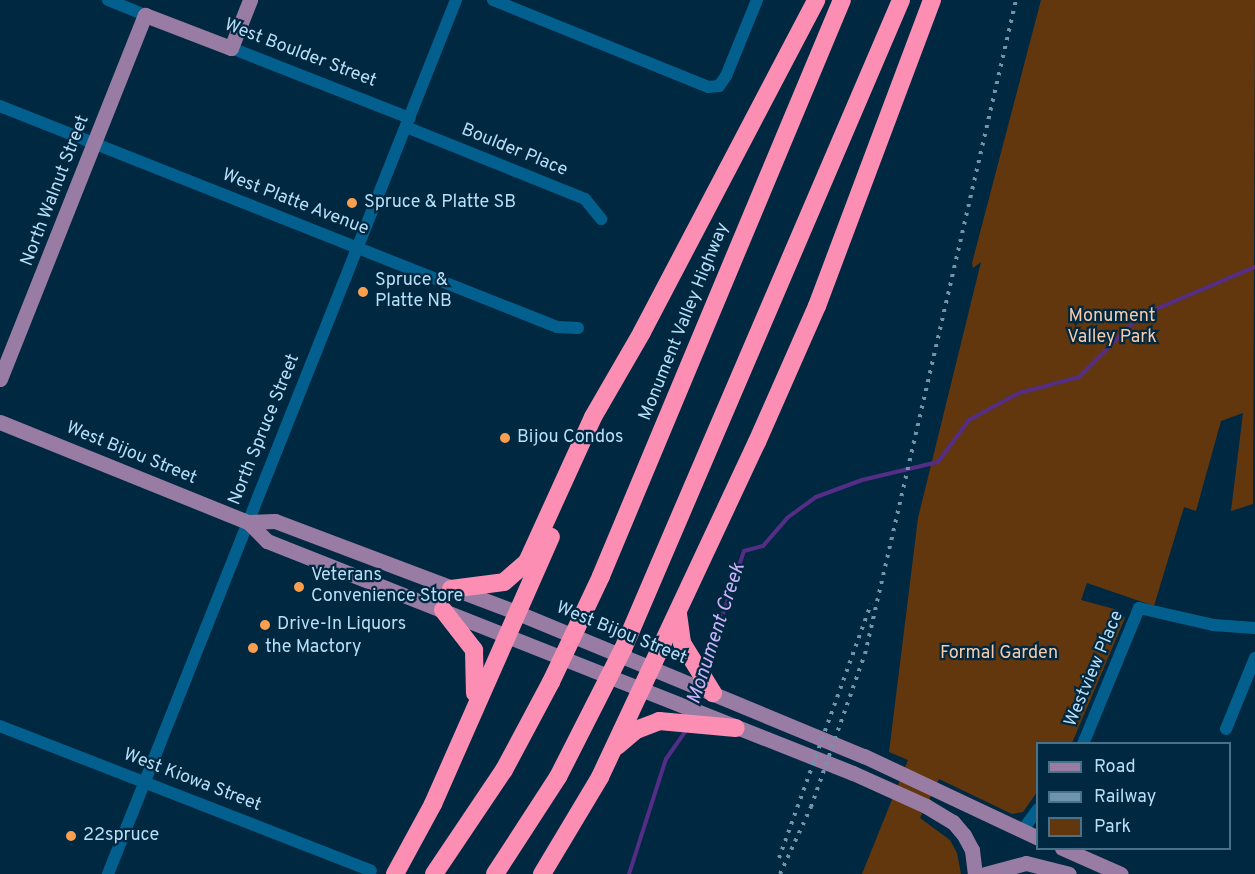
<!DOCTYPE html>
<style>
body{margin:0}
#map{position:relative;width:1255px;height:874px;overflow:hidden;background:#002840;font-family:Overpass,sans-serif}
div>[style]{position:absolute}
.green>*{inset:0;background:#63370d}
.stream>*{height:4px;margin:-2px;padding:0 2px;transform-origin:2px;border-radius:2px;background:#532d86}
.minor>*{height:12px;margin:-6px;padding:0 6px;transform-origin:6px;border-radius:6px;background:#03608e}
.major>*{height:15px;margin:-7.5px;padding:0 7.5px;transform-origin:7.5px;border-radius:7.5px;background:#997ca4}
.highway>*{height:18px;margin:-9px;padding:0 9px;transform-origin:9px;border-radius:9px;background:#fd8eb3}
.rail>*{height:4px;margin-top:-2px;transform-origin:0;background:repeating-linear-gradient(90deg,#6e94ae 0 3px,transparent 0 9px)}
.dots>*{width:16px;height:16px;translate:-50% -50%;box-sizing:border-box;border:3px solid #002840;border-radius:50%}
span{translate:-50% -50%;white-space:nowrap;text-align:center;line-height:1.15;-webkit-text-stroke:4.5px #002840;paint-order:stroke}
.street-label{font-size:18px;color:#b9def8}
.poi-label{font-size:18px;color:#b9def8}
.left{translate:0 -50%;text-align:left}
.park-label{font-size:18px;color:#f8caa8}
.water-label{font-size:20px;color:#cab2fa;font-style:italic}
.legend{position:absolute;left:1036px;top:742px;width:195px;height:108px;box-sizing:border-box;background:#002840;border:2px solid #4a718a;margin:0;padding:8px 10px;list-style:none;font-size:18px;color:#b9def8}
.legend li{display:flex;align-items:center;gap:12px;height:30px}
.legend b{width:30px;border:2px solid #4a718a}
</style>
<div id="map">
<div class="green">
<div style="clip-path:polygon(1041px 0,1255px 0,1253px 504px,1231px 511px,1243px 413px,1221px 421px,1196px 511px,1184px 507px,1154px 606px,1087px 583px,1081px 600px,1118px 610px,1125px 618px,1072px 743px,1038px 744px,1037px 792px,1023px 812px,1012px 814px,939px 779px,920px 818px,950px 840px,957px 853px,961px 874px,862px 874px,908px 760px,889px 752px,918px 518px,981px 262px,973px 268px,972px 263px)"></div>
</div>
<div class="stream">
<div style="left:705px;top:668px;width:123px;rotate:-71.6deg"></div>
<div style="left:744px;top:551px;width:20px;rotate:-15deg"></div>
<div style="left:763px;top:546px;width:37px;rotate:-49deg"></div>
<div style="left:787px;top:518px;width:36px;rotate:-36deg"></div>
<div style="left:816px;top:497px;width:49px;rotate:-20.3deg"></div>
<div style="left:862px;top:480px;width:78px;rotate:-13.3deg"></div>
<div style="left:938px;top:462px;width:52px;rotate:-53.6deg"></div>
<div style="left:969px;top:420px;width:57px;rotate:-28.4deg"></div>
<div style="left:1019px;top:393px;width:62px;rotate:-14.9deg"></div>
<div style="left:1079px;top:377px;width:86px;rotate:-45deg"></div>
<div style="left:1140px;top:316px;width:125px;rotate:-23.1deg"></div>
<div style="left:629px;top:874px;width:121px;rotate:-72.2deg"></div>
<div style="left:666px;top:759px;width:35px;rotate:-55deg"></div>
</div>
<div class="minor">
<div style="left:108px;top:0;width:40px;rotate:22deg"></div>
<div style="left:493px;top:0;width:232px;rotate:22deg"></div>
<div style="left:708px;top:87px;width:11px;rotate:-5deg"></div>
<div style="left:719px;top:86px;width:12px;rotate:-55deg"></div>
<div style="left:726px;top:76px;width:82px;rotate:-67.8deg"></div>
<div style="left:231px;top:48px;width:192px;rotate:21.4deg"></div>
<div style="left:0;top:106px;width:599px;rotate:21.64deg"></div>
<div style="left:557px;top:327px;width:21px;rotate:3deg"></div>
<div style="left:406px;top:127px;width:193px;rotate:21.9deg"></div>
<div style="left:585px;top:199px;width:26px;rotate:51deg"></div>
<div style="left:0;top:726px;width:398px;rotate:21.3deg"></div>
<div style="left:1226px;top:729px;width:77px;rotate:-67.8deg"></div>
<div style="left:1083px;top:744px;width:147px;rotate:-67.6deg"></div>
<div style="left:1139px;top:608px;width:76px;rotate:12.9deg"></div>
<div style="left:1213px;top:625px;width:42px;rotate:4.1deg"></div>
<div style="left:1022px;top:831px;width:27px;rotate:-54deg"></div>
<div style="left:108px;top:874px;width:941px;rotate:-68.29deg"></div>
</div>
<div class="major">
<div style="left:0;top:379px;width:392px;rotate:-68.3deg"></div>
<div style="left:145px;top:15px;width:92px;rotate:21deg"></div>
<div style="left:231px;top:48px;width:52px;rotate:-68.4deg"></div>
<div style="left:0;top:422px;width:267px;rotate:22deg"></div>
<div style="left:248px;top:522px;width:27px;rotate:-2deg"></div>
<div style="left:275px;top:521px;width:260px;rotate:20.7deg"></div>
<div style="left:518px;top:613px;width:374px;rotate:22.5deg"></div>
<div style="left:864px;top:756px;width:192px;rotate:25.2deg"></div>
<div style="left:248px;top:522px;width:27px;rotate:45deg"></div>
<div style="left:267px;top:541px;width:630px;rotate:21.6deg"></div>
<div style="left:853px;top:773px;width:80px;rotate:24.3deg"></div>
<div style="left:926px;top:806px;width:31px;rotate:31deg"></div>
<div style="left:953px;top:822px;width:17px;rotate:50deg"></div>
<div style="left:964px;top:835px;width:17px;rotate:62deg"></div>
<div style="left:972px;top:850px;width:24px;rotate:83deg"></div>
<div style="left:1062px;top:848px;width:64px;rotate:23.8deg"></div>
<div style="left:985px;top:874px;width:42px;rotate:-15deg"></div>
<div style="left:1026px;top:863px;width:44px;rotate:14.3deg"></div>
</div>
<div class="highway">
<div style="left:451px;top:589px;width:53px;rotate:-7.5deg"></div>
<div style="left:504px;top:582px;width:30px;rotate:-41deg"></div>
<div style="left:527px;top:562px;width:159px;rotate:-65.5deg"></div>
<div style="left:593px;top:417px;width:98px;rotate:-60deg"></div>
<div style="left:642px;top:332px;width:375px;rotate:-62.3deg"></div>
<div style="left:443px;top:610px;width:51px;rotate:52.2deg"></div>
<div style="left:474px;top:650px;width:43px;rotate:88.7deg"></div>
<div style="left:678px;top:614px;width:29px;rotate:82deg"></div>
<div style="left:682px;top:643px;width:59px;rotate:58.2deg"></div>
<div style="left:617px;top:746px;width:25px;rotate:-40deg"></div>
<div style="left:636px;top:730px;width:25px;rotate:-21deg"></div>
<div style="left:659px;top:721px;width:77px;rotate:5.2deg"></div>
<div style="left:395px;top:874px;width:80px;rotate:-61.5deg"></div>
<div style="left:433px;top:804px;width:292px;rotate:-66.2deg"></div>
<div style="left:434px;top:874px;width:125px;rotate:-56.1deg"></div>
<div style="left:504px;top:770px;width:100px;rotate:-61.9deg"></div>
<div style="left:551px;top:682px;width:117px;rotate:-64.7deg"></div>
<div style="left:601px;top:576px;width:624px;rotate:-67.3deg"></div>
<div style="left:495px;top:874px;width:116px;rotate:-57deg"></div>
<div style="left:558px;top:777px;width:144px;rotate:-63.1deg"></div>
<div style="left:623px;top:649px;width:706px;rotate:-66.81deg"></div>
<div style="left:542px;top:874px;width:113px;rotate:-59.1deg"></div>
<div style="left:600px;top:777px;width:370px;rotate:-64.9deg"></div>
<div style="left:757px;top:442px;width:149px;rotate:-66.2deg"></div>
<div style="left:817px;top:306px;width:327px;rotate:-69.4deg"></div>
</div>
<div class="rail">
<div style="left:779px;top:858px;width:270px;rotate:-70.1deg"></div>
<div style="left:780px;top:874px;width:74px;rotate:-65.2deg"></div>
<div style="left:811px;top:807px;width:162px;rotate:-70.6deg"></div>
<div style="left:865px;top:654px;width:671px;rotate:-77deg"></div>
</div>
<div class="dots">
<div style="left:352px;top:203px;background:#fa9f4f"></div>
<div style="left:363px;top:292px;background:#fa9f4f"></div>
<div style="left:505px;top:438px;background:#fa9f4f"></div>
<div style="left:299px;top:587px;background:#fa9f4f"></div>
<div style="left:265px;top:625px;background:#fa9f4f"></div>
<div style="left:253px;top:648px;background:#fa9f4f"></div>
<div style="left:71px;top:836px;background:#fa9f4f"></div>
</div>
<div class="street-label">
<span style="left:300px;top:54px;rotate:21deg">West Boulder Street</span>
<span style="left:514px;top:151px;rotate:22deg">Boulder Place</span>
<span style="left:56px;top:191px;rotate:-69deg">North Walnut Street</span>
<span style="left:295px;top:203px;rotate:21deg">West Platte Avenue</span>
<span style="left:685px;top:322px;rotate:-68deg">Monument Valley Highway</span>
<span style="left:265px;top:430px;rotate:-68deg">North Spruce Street</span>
<span style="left:131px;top:454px;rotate:22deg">West Bijou Street</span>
<span style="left:621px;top:634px;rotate:22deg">West Bijou Street</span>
<span style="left:1095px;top:669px;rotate:-67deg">Westview Place</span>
<span style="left:192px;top:781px;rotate:21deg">West Kiowa Street</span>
</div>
<div class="poi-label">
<span class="left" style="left:364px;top:203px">Spruce &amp; Platte SB</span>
<span class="left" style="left:375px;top:292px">Spruce &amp;<br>Platte NB</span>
<span class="left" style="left:517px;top:438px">Bijou Condos</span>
<span class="left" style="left:311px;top:587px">Veterans<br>Convenience Store</span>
<span class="left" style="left:277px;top:625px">Drive-In Liquors</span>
<span class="left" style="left:265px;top:648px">the Mactory</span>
<span class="left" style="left:83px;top:836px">22spruce</span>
</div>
<div class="park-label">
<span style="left:1112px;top:328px">Monument<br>Valley Park</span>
<span style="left:999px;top:654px">Formal Garden</span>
</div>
<div class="water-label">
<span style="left:717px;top:634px;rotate:-72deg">Monument Creek</span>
</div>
<ul class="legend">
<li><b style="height:8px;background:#997ca4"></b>Road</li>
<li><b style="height:8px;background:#6e94ae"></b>Railway</li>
<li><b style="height:16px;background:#63370d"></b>Park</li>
</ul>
</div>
